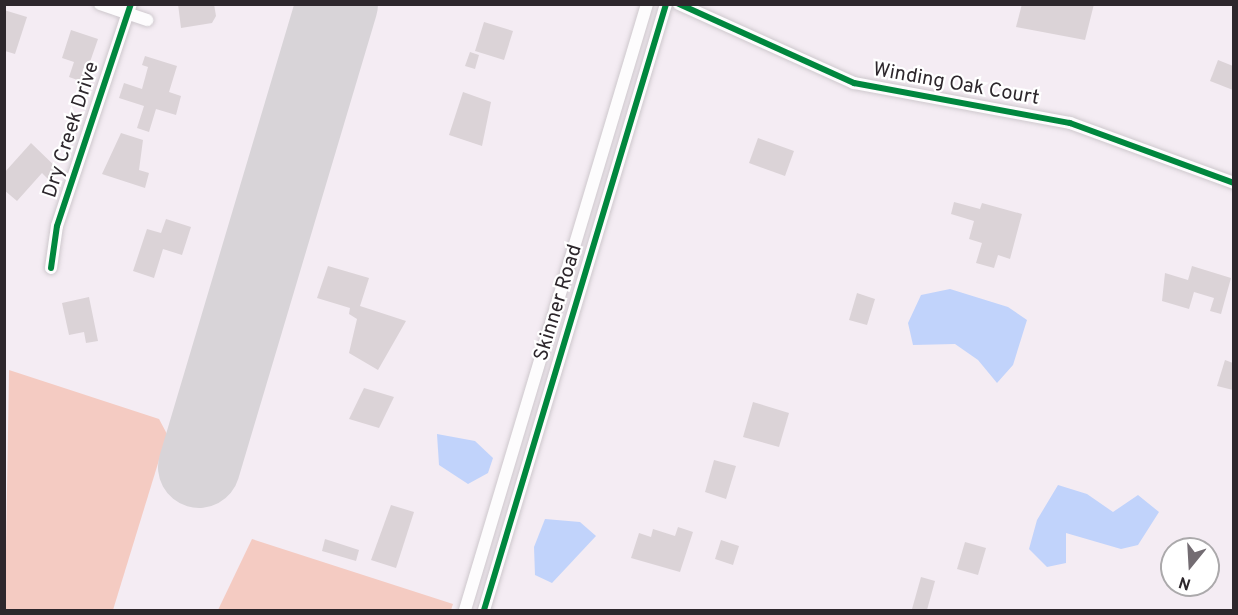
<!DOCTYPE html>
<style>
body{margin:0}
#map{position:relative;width:1238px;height:615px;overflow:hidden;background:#f4ecf3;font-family:Overpass,sans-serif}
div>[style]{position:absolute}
.green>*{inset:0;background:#f4cbc2}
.water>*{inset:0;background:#c1d3fb}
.runway>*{height:82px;margin:-41px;padding:0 41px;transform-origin:41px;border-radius:41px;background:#d8d4d8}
.building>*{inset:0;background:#dbd3d7}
.roads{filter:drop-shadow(0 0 2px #cec8cd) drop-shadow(0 0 2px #cec8cd)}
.minor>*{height:12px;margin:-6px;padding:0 6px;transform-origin:6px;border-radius:6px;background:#fdfcfd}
.cycleway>*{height:6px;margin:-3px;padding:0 3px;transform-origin:3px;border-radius:3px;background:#00873e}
span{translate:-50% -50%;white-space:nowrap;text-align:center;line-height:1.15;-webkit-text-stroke:4.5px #fff;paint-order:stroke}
.street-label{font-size:20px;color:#2d272c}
.frame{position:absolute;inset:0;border:6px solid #2d272c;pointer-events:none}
.north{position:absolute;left:1160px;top:537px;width:60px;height:60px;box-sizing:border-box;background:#fff;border:2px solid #aba9ab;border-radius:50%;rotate:198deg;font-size:16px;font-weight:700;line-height:24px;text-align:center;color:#2d272c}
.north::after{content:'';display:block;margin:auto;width:21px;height:27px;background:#736c72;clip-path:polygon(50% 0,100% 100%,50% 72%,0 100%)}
</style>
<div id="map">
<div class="green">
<div style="clip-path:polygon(9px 370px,159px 419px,167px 434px,113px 610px,5px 610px)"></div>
<div style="clip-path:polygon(252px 539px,453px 604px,451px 610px,218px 610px)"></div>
</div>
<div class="water">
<div style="clip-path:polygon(950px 289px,1008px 307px,1027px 320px,1013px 365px,997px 383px,978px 360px,955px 344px,913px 345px,908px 323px,921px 295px)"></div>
<div style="clip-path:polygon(437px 434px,475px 441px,493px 458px,488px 473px,468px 484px,439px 465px)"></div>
<div style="clip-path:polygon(1058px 485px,1087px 494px,1113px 512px,1138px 495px,1159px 512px,1138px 545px,1121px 549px,1066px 533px,1066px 563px,1047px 567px,1029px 549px,1037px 520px)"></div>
<div style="clip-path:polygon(545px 519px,580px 522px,596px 536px,552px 583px,535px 575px,534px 547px)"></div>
</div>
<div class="runway">
<div style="left:199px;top:467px;width:483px;rotate:-73.4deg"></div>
</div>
<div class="building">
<div style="clip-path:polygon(178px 4px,214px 4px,216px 16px,212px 23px,181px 28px)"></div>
<div style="clip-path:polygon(1022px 4px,1094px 4px,1085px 40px,1016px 27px)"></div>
<div style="clip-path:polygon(4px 10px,27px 17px,15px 54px,5px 51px)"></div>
<div style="clip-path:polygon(484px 22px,513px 31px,504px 60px,475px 51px)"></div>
<div style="clip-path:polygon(71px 30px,98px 39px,83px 82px,69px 77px,74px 62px,62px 58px)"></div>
<div style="clip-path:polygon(470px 52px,479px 55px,475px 69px,465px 66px)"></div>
<div style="clip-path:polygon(145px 56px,177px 66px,169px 92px,181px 96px,176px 115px,156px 109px,149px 132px,137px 128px,144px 106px,119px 98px,124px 83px,142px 89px,148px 67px,142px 65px)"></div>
<div style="clip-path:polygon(1218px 60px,1233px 66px,1233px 90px,1210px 81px)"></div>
<div style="clip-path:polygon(463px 92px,491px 102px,482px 146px,449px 135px)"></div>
<div style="clip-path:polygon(121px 133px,143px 140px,139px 170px,149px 173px,145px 188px,102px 174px)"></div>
<div style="clip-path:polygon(758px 138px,794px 151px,785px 176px,749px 163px)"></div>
<div style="clip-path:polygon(31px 143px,60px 171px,51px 182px,42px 173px,17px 201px,4px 190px,4px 173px)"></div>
<div style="clip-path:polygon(954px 202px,980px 209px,982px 203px,1022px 214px,1010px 259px,998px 255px,994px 268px,976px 263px,982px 243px,969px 239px,974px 221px,951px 214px)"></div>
<div style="clip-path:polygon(166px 219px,191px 227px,182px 255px,163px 249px,154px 278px,133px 271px,147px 229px,161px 233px)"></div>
<div style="clip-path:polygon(328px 266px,369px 278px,360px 306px,406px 321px,378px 370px,349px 353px,357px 319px,349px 314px,350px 308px,317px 298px)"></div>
<div style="clip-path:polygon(1192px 266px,1231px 278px,1221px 314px,1210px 311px,1214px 298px,1194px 292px,1189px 309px,1162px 301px,1165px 273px,1188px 280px)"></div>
<div style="clip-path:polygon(857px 293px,875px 299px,867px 325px,849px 320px)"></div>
<div style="clip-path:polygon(89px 297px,98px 341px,86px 343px,84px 332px,69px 335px,62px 303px)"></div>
<div style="clip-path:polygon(1225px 360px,1233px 363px,1233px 390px,1217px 386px)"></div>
<div style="clip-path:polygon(364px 388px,394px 397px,379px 428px,349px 419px)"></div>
<div style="clip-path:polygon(753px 402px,789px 413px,779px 447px,743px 437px)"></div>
<div style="clip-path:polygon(714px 460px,736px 466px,726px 499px,705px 492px)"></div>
<div style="clip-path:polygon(391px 505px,414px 512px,396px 568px,371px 560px)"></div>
<div style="clip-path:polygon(678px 527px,693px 532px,680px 572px,631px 558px,639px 533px,651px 537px,653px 529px,675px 536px)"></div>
<div style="clip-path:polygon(325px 539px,359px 550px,356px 561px,322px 551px)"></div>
<div style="clip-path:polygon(721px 540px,739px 546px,733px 565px,715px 559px)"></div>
<div style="clip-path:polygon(965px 542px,986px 548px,978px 575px,957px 569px)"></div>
<div style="clip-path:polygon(921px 577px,935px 581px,927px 610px,912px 609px)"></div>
</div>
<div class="roads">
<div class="minor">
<div style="left:100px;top:4px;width:50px;rotate:18.8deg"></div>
<div style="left:679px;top:4px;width:192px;rotate:24.3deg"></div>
<div style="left:854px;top:83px;width:220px;rotate:10.5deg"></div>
<div style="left:1070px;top:123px;width:175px;rotate:20.1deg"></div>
<div style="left:51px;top:268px;width:42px;rotate:-81.9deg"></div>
<div style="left:57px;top:226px;width:234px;rotate:-71.6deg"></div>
<div style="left:465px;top:610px;width:633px;rotate:-73.28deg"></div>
<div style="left:484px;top:610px;width:633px;rotate:-73.28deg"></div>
</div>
</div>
<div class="cycleway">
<div style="left:679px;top:4px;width:192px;rotate:24.3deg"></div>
<div style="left:854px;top:83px;width:220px;rotate:10.5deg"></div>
<div style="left:1070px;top:123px;width:175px;rotate:20.1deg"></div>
<div style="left:51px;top:268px;width:42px;rotate:-81.9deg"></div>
<div style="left:57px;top:226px;width:234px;rotate:-71.6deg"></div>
<div style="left:484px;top:610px;width:633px;rotate:-73.28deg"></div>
</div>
<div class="street-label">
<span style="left:956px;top:85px;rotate:10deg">Winding Oak Court</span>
<span style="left:72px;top:130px;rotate:-72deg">Dry Creek Drive</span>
<span style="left:559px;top:303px;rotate:-73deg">Skinner Road</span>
</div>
<div class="frame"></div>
<div class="north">N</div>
</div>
